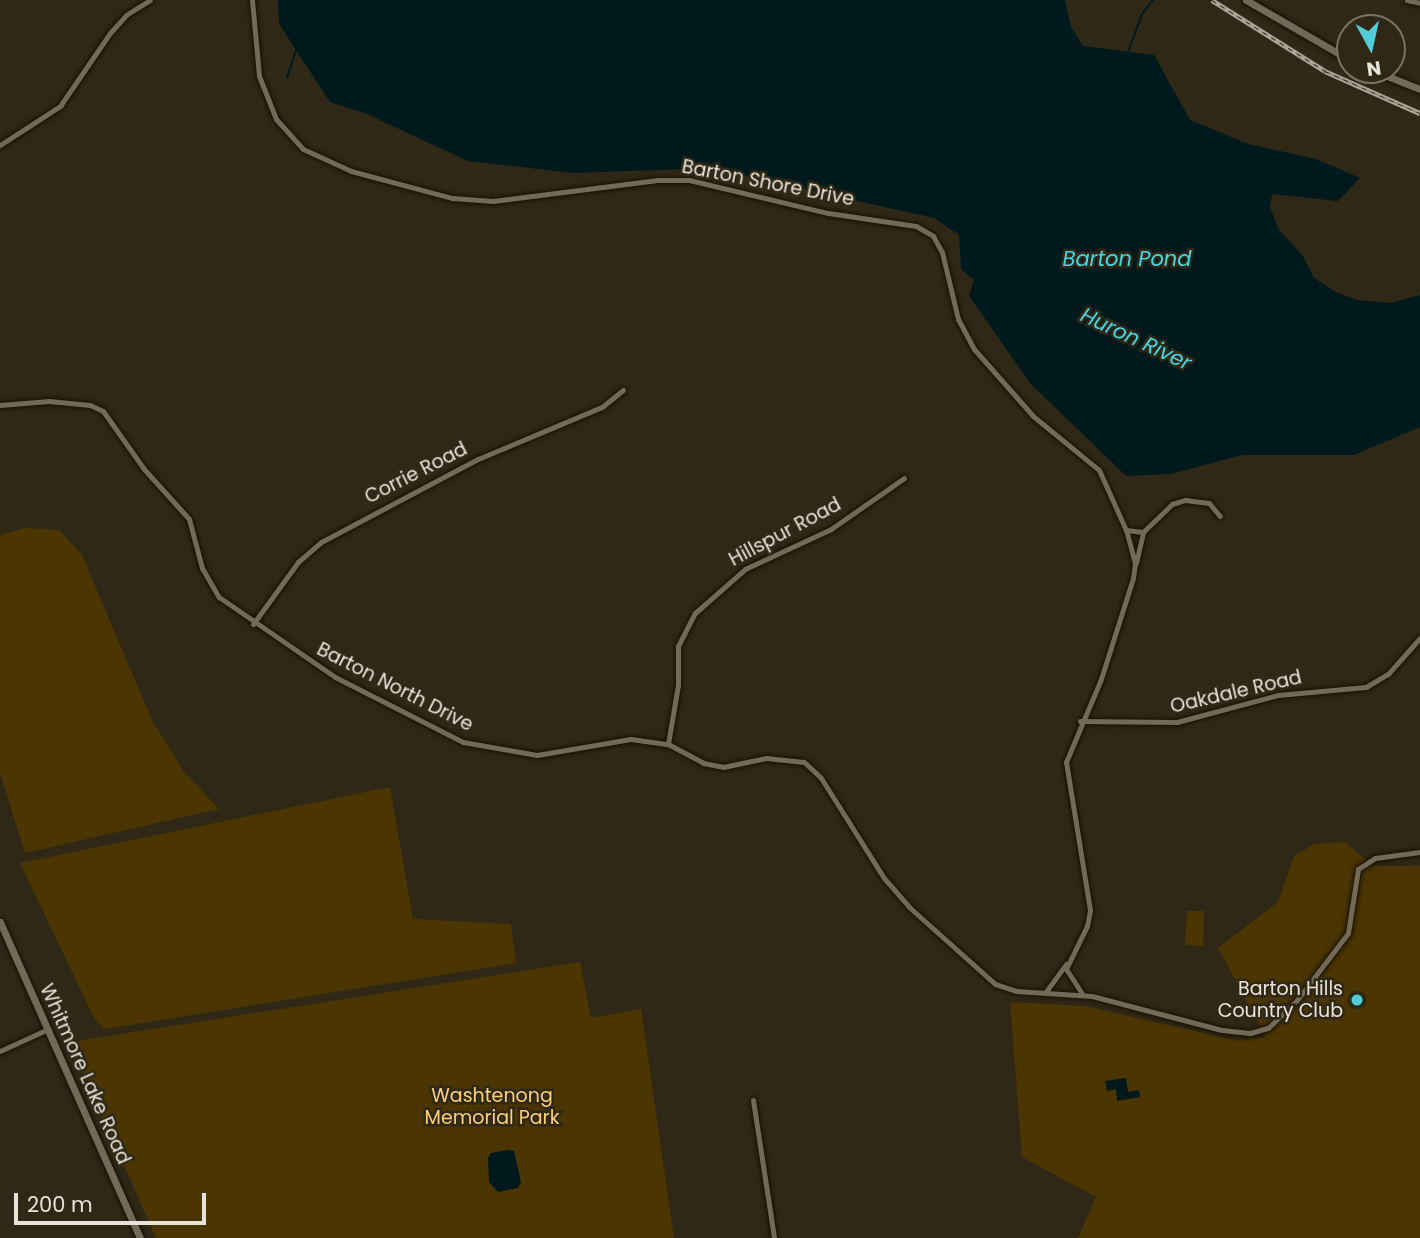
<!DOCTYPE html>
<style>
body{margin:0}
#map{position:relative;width:1420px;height:1238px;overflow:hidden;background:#302817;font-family:Poppins,sans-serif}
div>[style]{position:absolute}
.green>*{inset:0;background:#4a3503}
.water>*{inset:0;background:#00191c}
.stream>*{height:2px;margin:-1px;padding:0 1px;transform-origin:1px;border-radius:1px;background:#00191c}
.roads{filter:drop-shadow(0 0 2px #181003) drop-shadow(0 0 2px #181003)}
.minor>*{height:5px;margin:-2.5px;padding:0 2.5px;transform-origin:2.5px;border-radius:2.5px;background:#736957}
.tertiary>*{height:7px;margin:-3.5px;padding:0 3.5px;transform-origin:3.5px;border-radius:3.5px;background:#736957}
.rail>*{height:4.5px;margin-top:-2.25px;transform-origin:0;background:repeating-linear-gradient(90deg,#302817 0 5px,#aaa497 0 10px);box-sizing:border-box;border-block:2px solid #aaa497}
.dots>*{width:19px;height:19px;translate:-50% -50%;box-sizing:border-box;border:4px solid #302817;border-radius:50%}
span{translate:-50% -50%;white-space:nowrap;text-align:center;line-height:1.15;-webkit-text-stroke:5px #302817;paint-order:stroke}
.street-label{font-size:19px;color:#e9e4d9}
.poi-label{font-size:19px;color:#e9e4d9}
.right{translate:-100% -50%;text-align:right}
.park-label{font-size:19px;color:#ffd073}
.water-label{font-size:21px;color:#41d8e5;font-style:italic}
.north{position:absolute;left:1336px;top:14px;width:70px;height:70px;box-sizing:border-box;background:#302817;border:2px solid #7a7365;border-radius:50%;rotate:172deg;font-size:19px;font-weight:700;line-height:28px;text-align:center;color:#e9e4d9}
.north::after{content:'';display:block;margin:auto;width:24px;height:32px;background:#52ccd6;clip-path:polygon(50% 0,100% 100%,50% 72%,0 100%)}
.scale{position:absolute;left:14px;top:1193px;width:192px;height:32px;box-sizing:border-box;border:4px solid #e9e4d9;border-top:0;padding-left:9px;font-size:21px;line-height:24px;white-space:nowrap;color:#e9e4d9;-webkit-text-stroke:5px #302817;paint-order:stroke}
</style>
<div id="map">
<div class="green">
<div style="clip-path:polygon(25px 528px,59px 530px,82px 555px,152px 720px,184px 772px,219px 809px,25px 853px,0 773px,0 535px)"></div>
<div style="clip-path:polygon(390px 787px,413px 919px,511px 924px,516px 963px,105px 1029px,95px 1020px,20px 863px)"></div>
<div style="clip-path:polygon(1345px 842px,1374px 866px,1420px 866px,1420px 1238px,1078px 1238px,1096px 1197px,1022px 1157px,1010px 1002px,1085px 1006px,1239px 1041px,1266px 1037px,1218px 948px,1278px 902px,1294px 856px,1314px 844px)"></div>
<div style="clip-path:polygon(1187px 911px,1204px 911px,1203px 946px,1185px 945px)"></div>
<div style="clip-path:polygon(580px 962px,591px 1018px,641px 1009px,674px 1238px,156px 1238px,70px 1042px)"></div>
</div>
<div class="water">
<div style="clip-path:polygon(278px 0,1065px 0,1071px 27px,1083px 46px,1154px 55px,1190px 120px,1248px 144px,1316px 159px,1360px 178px,1338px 201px,1272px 194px,1270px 207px,1279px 230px,1303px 256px,1314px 278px,1336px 292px,1357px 300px,1391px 303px,1420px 295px,1420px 427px,1354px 455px,1242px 455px,1171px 474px,1126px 476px,1031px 384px,969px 296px,974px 280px,961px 269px,959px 235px,934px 218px,737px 174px,688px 169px,573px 173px,468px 161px,367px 114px,330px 102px,279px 24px)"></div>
<div style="clip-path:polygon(1126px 1078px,1128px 1092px,1139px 1090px,1140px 1097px,1117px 1101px,1116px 1089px,1107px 1091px,1105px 1081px)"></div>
<div style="clip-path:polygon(508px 1150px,514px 1151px,521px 1182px,518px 1188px,498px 1192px,489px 1182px,488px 1158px,491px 1153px)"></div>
</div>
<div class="stream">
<div style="left:1128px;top:52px;width:40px;rotate:-69.8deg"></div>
<div style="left:1142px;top:14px;width:18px;rotate:-52deg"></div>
<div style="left:287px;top:78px;width:33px;rotate:-72deg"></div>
</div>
<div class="roads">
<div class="minor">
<div style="left:252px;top:0;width:76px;rotate:84.7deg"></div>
<div style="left:259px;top:76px;width:46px;rotate:68.4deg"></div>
<div style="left:276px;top:119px;width:40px;rotate:48deg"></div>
<div style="left:303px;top:149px;width:53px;rotate:24.6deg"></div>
<div style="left:351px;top:171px;width:105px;rotate:15deg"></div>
<div style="left:452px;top:198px;width:41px;rotate:4.2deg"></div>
<div style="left:493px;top:201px;width:166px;rotate:-7.3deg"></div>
<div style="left:658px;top:180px;width:31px"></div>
<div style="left:689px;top:180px;width:143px;rotate:13.4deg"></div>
<div style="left:828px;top:213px;width:89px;rotate:8.4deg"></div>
<div style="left:916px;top:226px;width:20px;rotate:30deg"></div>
<div style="left:933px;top:236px;width:18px;rotate:61deg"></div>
<div style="left:942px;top:252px;width:69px;rotate:76.6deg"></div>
<div style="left:958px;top:319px;width:34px;rotate:62deg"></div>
<div style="left:974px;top:349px;width:89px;rotate:48.6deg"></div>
<div style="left:1033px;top:416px;width:85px;rotate:39.3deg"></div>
<div style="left:1099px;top:470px;width:66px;rotate:65.8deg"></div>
<div style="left:1126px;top:530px;width:17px;rotate:7deg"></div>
<div style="left:1143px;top:532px;width:40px;rotate:-44deg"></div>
<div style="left:1172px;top:504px;width:14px;rotate:-17deg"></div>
<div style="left:1185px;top:500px;width:24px;rotate:7deg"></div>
<div style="left:1209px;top:503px;width:17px;rotate:50deg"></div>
<div style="left:1407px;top:0;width:13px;rotate:13deg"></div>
<div style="left:0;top:145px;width:72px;rotate:-33deg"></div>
<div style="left:60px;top:106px;width:88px;rotate:-55.6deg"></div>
<div style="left:110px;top:33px;width:24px;rotate:-48deg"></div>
<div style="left:126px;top:15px;width:28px;rotate:-32deg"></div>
<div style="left:0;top:405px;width:49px;rotate:-4.7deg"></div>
<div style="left:49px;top:401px;width:41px;rotate:5.6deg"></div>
<div style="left:90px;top:405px;width:14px;rotate:25deg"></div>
<div style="left:103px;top:411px;width:71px;rotate:54.7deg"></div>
<div style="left:144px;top:469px;width:67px;rotate:48deg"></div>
<div style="left:189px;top:519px;width:51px;rotate:75.1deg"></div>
<div style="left:202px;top:568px;width:34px;rotate:60deg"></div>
<div style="left:219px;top:597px;width:141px;rotate:34.6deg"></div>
<div style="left:335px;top:677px;width:144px;rotate:26.9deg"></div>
<div style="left:463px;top:742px;width:75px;rotate:10deg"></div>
<div style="left:537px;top:755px;width:95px;rotate:-9.7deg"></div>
<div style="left:631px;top:739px;width:37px;rotate:8deg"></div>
<div style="left:668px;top:744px;width:40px;rotate:28deg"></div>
<div style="left:703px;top:763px;width:20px;rotate:11deg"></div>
<div style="left:723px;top:767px;width:44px;rotate:-11.8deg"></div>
<div style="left:766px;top:758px;width:38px;rotate:6deg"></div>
<div style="left:804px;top:762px;width:23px;rotate:43deg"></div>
<div style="left:821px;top:778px;width:118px;rotate:57.8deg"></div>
<div style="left:884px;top:878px;width:38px;rotate:49deg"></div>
<div style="left:909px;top:907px;width:115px;rotate:41.8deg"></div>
<div style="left:995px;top:984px;width:22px;rotate:18deg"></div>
<div style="left:1016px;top:991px;width:76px;rotate:3.8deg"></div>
<div style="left:1092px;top:996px;width:134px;rotate:14.7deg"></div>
<div style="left:1222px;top:1030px;width:28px;rotate:6deg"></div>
<div style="left:1250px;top:1033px;width:19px;rotate:-16deg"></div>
<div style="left:1268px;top:1028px;width:40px;rotate:-44deg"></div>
<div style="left:1297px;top:1000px;width:84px;rotate:-52.7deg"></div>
<div style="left:1348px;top:933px;width:65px;rotate:-81.1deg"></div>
<div style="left:1358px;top:869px;width:20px;rotate:-33deg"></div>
<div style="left:1375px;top:858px;width:45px;rotate:-7.6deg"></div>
<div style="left:1136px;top:563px;width:32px;rotate:-77deg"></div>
<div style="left:253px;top:624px;width:77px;rotate:-54deg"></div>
<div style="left:298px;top:562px;width:30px;rotate:-41deg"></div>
<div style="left:321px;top:542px;width:178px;rotate:-27.9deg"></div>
<div style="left:478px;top:459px;width:134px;rotate:-22.8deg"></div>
<div style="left:602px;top:407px;width:27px;rotate:-39deg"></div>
<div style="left:1080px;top:721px;width:97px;rotate:0.6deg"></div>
<div style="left:1177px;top:722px;width:105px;rotate:-15deg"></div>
<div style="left:1278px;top:695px;width:88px;rotate:-5.2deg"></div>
<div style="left:1366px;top:687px;width:26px;rotate:-31deg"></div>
<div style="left:1388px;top:674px;width:48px;rotate:-48.4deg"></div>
<div style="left:668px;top:744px;width:60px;rotate:-80.4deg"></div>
<div style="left:678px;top:685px;width:39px;rotate:-90deg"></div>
<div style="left:678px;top:646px;width:37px;rotate:-63deg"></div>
<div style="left:695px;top:613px;width:67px;rotate:-41.3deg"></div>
<div style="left:745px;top:569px;width:95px;rotate:-24.9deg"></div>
<div style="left:831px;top:529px;width:89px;rotate:-34.9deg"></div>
<div style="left:1045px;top:993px;width:36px;rotate:-54deg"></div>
<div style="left:1083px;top:995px;width:31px;rotate:-123deg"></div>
<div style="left:1066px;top:969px;width:48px;rotate:-64deg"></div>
<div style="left:1087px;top:926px;width:16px;rotate:-79deg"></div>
<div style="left:1090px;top:910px;width:150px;rotate:-99.2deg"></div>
<div style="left:1066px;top:762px;width:90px;rotate:-67.1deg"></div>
<div style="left:1101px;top:679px;width:106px;rotate:-72.4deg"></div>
<div style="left:1133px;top:578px;width:15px;rotate:-82deg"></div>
<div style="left:1135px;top:563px;width:34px;rotate:-105deg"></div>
<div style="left:0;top:1051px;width:53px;rotate:-24.6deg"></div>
<div style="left:753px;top:1100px;width:140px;rotate:81.3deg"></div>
</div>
<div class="tertiary">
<div style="left:1246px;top:0;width:120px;rotate:30deg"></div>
<div style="left:1372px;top:70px;width:52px;rotate:21.6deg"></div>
<div style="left:0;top:922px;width:346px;rotate:66.1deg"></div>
</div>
</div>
<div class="rail">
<div style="left:1212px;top:0;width:133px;rotate:32.1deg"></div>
<div style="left:1325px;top:71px;width:104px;rotate:23.9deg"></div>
</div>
<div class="dots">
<div style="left:1357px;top:1000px;background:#52ccd6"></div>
</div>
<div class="street-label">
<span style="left:768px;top:183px;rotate:11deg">Barton Shore Drive</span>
<span style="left:416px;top:473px;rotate:-27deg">Corrie Road</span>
<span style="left:785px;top:532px;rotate:-28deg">Hillspur Road</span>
<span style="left:395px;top:687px;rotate:27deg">Barton North Drive</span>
<span style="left:1236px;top:692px;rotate:-13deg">Oakdale Road</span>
<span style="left:85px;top:1074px;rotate:66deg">Whitmore Lake Road</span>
</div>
<div class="poi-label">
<span class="right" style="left:1343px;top:1000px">Barton Hills<br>Country Club</span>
</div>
<div class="park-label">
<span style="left:492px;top:1107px">Washtenong<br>Memorial Park</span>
</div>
<div class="water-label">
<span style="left:1127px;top:259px">Barton Pond</span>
<span style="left:1136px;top:339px;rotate:25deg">Huron River</span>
</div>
<div class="north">N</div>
<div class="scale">200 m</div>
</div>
